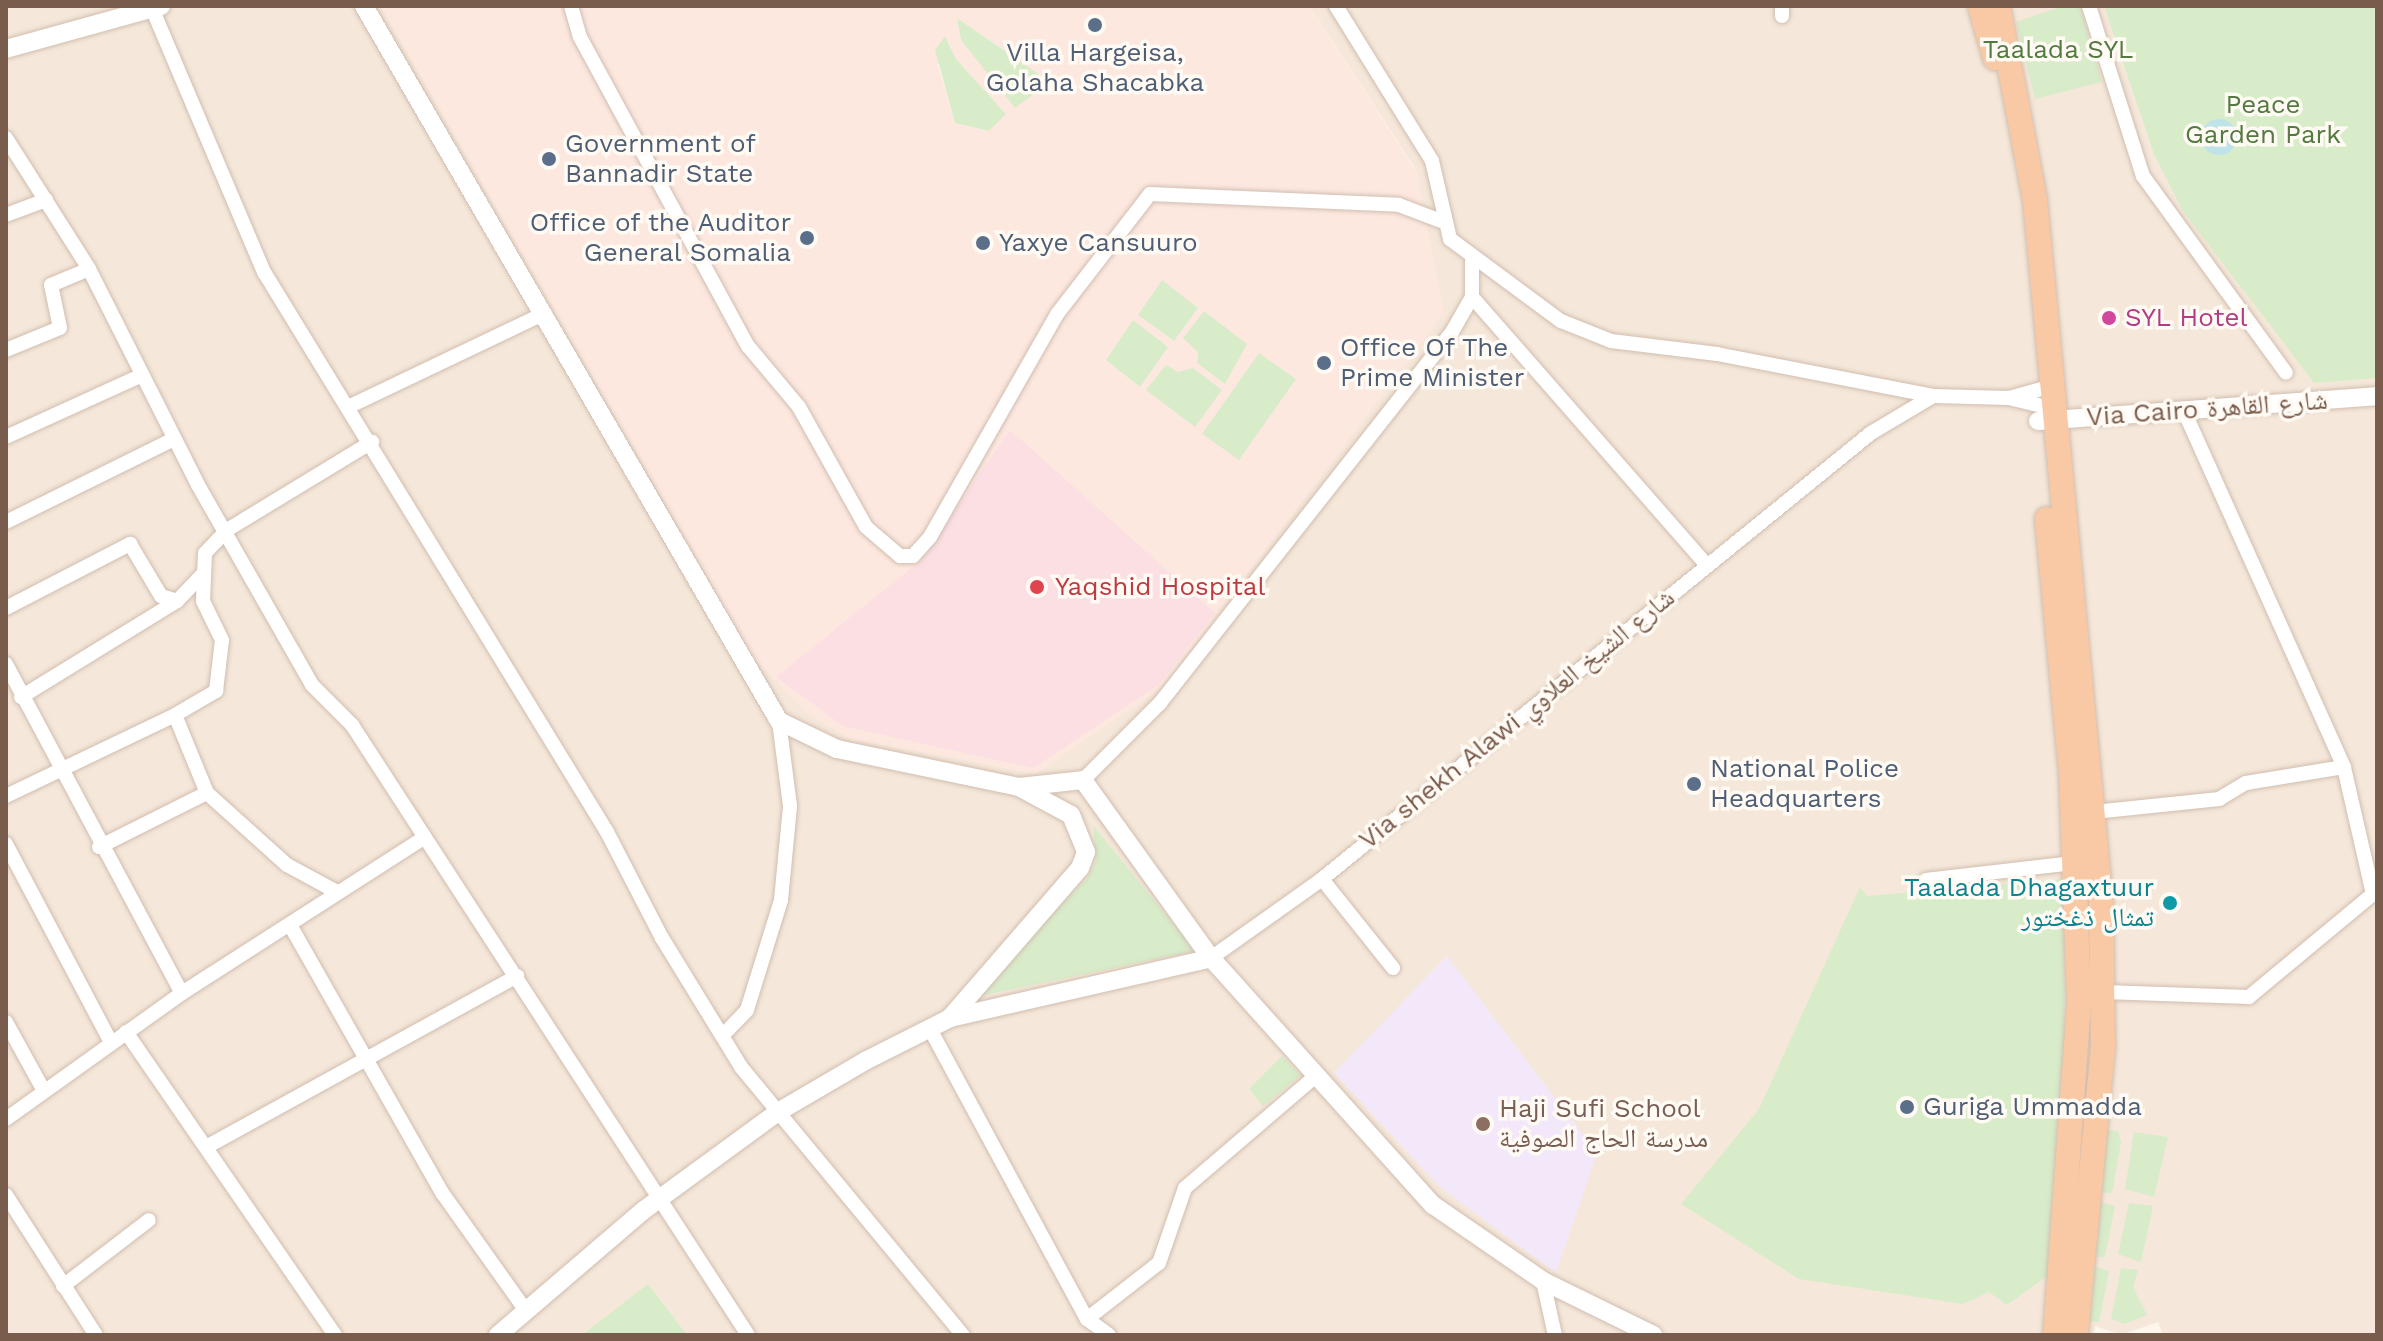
<!DOCTYPE html>
<meta charset="utf-8">
<style>
body{margin:0}
#map{position:relative;width:2383px;height:1341px;overflow:hidden;background:#fdf6ec;font-family:"Work Sans","Noto Naskh Arabic",sans-serif}
div>[style]{position:absolute}
.residential>*{inset:0;background:#f5e8da}
.commercial>*{inset:0;background:#fde8e0}
.education>*{inset:0;background:#f3e8fa}
.medical>*{inset:0;background:#fbdfe3}
.green>*{inset:0;background:#d8ecc9}
.water>*{inset:0;background:#bfe3e8}
.round{border-radius:50%}
.roads{filter:drop-shadow(0 0 2px #d1beb0) drop-shadow(0 0 2px #d1beb0)}
.minor>*{height:14px;margin:-7px;padding:0 7px;transform-origin:7px;border-radius:7px;background:#fff}
.tertiary>*{height:18px;margin:-9px;padding:0 9px;transform-origin:9px;border-radius:9px;background:#fff}
.trunk>*{height:24px;margin:-12px;padding:0 12px;transform-origin:12px;border-radius:12px;background:#f9c8a4}
.dots>*{width:22px;height:22px;translate:-50% -50%;box-sizing:border-box;border:4px solid #fffaf3;border-radius:50%}
span{translate:-50% -50%;white-space:nowrap;text-align:center;line-height:1.15;-webkit-text-stroke:7px #fffaf3;paint-order:stroke}
.park-label{font-size:26px;color:#537a41}
.service-label{font-size:26px;color:#4e5e75}
.left{translate:0 -50%;text-align:left}
.right{translate:-100% -50%;text-align:right}
.hotel-label{font-size:26px;color:#b23c85}
.street-label{font-size:26px;color:#7a5c4d}
.health-label{font-size:26px;color:#be3a42}
.culture-label{font-size:26px;color:#0d838f}
.education-label{font-size:26px;color:#785e54}
.frame{position:absolute;inset:0;border:8px solid #7a5c4d;pointer-events:none}
</style>
<div id="map">
<div class="residential">
<div style="clip-path:polygon(6px 6px,381px 6px,755px 659px,1414px 167px,1310px 6px,2377px 6px,2377px 1335px,2163px 1335px,2158px 1322px,2121px 1335px,2095px 1326px,2094px 1335px,6px 1335px)"></div>
</div>
<div class="commercial">
<div style="clip-path:polygon(evenodd,381px 6px,1310px 6px,1417px 173px,1444px 313px,1162px 687px,1036px 774px,850px 739px,807px 713px,755px 659px,381px 6px,957px 18px,1044px 78px,1045px 86px,1016px 107px,961px 40px,957px 18px,381px 6px,947px 39px,956px 59px,1006px 114px,988px 131px,955px 123px,938px 65px,947px 39px)"></div>
</div>
<div class="education">
<div style="clip-path:polygon(1447px 956px,1597px 1153px,1556px 1273px,1440px 1187px,1334px 1073px)"></div>
</div>
<div class="medical">
<div style="clip-path:polygon(1010px 430px,1215px 613px,1158px 685px,1033px 768px,843px 726px,776px 677px,919px 562px)"></div>
</div>
<div class="green">
<div style="clip-path:polygon(2063px 6px,2080px 6px,2102px 82px,2035px 99px,2016px 22px)"></div>
<div style="clip-path:polygon(2104px 6px,2377px 6px,2377px 378px,2314px 383px,2183px 211px,2154px 154px)"></div>
<div style="clip-path:polygon(957px 18px,1044px 78px,1048px 84px,1015px 108px,961px 40px)"></div>
<div style="clip-path:polygon(945px 36px,956px 59px,1006px 114px,989px 131px,955px 123px,935px 50px)"></div>
<div style="clip-path:polygon(1162px 280px,1198px 308px,1174px 341px,1138px 315px)"></div>
<div style="clip-path:polygon(1204px 311px,1247px 344px,1225px 384px,1197px 363px,1198px 352px,1183px 338px)"></div>
<div style="clip-path:polygon(1133px 320px,1168px 347px,1140px 387px,1106px 360px)"></div>
<div style="clip-path:polygon(1259px 353px,1296px 379px,1239px 460px,1202px 434px)"></div>
<div style="clip-path:polygon(1166px 365px,1178px 372px,1193px 368px,1222px 390px,1195px 427px,1146px 390px)"></div>
<div style="clip-path:polygon(1093px 825px,1195px 951px,970px 998px,1087px 878px,1096px 861px)"></div>
<div style="clip-path:polygon(2064px 879px,2065px 1051px,2050px 1274px,2007px 1305px,1989px 1292px,1963px 1304px,1799px 1279px,1681px 1204px,1759px 1109px,1860px 887px,1867px 896px)"></div>
<div style="clip-path:polygon(1282px 1056px,1301px 1075px,1263px 1106px,1249px 1089px)"></div>
<div style="clip-path:polygon(2102px 1129px,2118px 1131px,2121px 1142px,2112px 1193px,2096px 1192px)"></div>
<div style="clip-path:polygon(2134px 1132px,2168px 1137px,2154px 1197px,2125px 1189px)"></div>
<div style="clip-path:polygon(2095px 1201px,2115px 1206px,2105px 1257px,2090px 1257px)"></div>
<div style="clip-path:polygon(2129px 1203px,2153px 1206px,2141px 1262px,2118px 1254px)"></div>
<div style="clip-path:polygon(2089px 1265px,2109px 1271px,2099px 1322px,2083px 1321px)"></div>
<div style="clip-path:polygon(2121px 1268px,2138px 1270px,2133px 1287px,2147px 1315px,2125px 1324px,2111px 1319px)"></div>
<div style="clip-path:polygon(648px 1284px,687px 1335px,582px 1335px)"></div>
</div>
<div class="water">
<div class="round" style="left:2201px;top:119px;width:36px;height:36px"></div>
</div>
<div class="roads">
<div class="minor">
<div style="left:151px;top:6px;width:289px;rotate:67deg"></div>
<div style="left:264px;top:272px;width:657px;rotate:58.51deg"></div>
<div style="left:607px;top:832px;width:119px;rotate:62.6deg"></div>
<div style="left:662px;top:938px;width:151px;rotate:58.5deg"></div>
<div style="left:741px;top:1067px;width:348px;rotate:50.4deg"></div>
<div style="left:571px;top:6px;width:32px;rotate:74deg"></div>
<div style="left:580px;top:37px;width:352px;rotate:61.5deg"></div>
<div style="left:748px;top:346px;width:80px;rotate:50.1deg"></div>
<div style="left:799px;top:407px;width:137px;rotate:60.8deg"></div>
<div style="left:866px;top:527px;width:45px;rotate:40.5deg"></div>
<div style="left:900px;top:556px;width:13px"></div>
<div style="left:913px;top:556px;width:25px;rotate:-48deg"></div>
<div style="left:930px;top:537px;width:258px;rotate:-60.3deg"></div>
<div style="left:1058px;top:313px;width:150px;rotate:-52.3deg"></div>
<div style="left:1150px;top:194px;width:249px;rotate:2.5deg"></div>
<div style="left:1399px;top:205px;width:45px;rotate:20.9deg"></div>
<div style="left:1336px;top:6px;width:182px;rotate:58.2deg"></div>
<div style="left:1432px;top:161px;width:80px;rotate:77deg"></div>
<div style="left:1450px;top:239px;width:138px;rotate:36.5deg"></div>
<div style="left:1561px;top:321px;width:54px;rotate:21.8deg"></div>
<div style="left:1611px;top:341px;width:107px;rotate:7deg"></div>
<div style="left:1717px;top:354px;width:220px;rotate:11deg"></div>
<div style="left:2089px;top:6px;width:178px;rotate:72.4deg"></div>
<div style="left:2143px;top:176px;width:243px;rotate:54deg"></div>
<div style="left:1782px;top:16px;width:10px;rotate:-90deg"></div>
<div style="left:6px;top:138px;width:155px;rotate:57.6deg"></div>
<div style="left:89px;top:269px;width:242px;rotate:63.2deg"></div>
<div style="left:198px;top:485px;width:230px;rotate:60.3deg"></div>
<div style="left:312px;top:685px;width:57px;rotate:45deg"></div>
<div style="left:352px;top:725px;width:727px;rotate:57.01deg"></div>
<div style="left:6px;top:215px;width:43px;rotate:-20.6deg"></div>
<div style="left:1472px;top:297px;width:356px;rotate:48.8deg"></div>
<div style="left:6px;top:350px;width:58px;rotate:-22.2deg"></div>
<div style="left:60px;top:328px;width:44px;rotate:-101.8deg"></div>
<div style="left:51px;top:285px;width:41px;rotate:-22.8deg"></div>
<div style="left:2009px;top:398px;width:43px;rotate:13.4deg"></div>
<div style="left:348px;top:407px;width:212px;rotate:-25.5deg"></div>
<div style="left:6px;top:437px;width:147px;rotate:-24.5deg"></div>
<div style="left:6px;top:522px;width:187px;rotate:-26.3deg"></div>
<div style="left:6px;top:608px;width:140px;rotate:-27.3deg"></div>
<div style="left:130px;top:544px;width:61px;rotate:59.2deg"></div>
<div style="left:161px;top:596px;width:17px;rotate:17deg"></div>
<div style="left:177px;top:601px;width:39px;rotate:-46deg"></div>
<div style="left:6px;top:664px;width:373px;rotate:61.9deg"></div>
<div style="left:21px;top:697px;width:183px;rotate:-31.6deg"></div>
<div style="left:1083px;top:780px;width:109px;rotate:-45deg"></div>
<div style="left:1160px;top:703px;width:472px;rotate:-51.8deg"></div>
<div style="left:1452px;top:332px;width:40px;rotate:-60.3deg"></div>
<div style="left:1472px;top:297px;width:36px;rotate:-90deg"></div>
<div style="left:6px;top:796px;width:187px;rotate:-25.6deg"></div>
<div style="left:2094px;top:812px;width:126px;rotate:-5.9deg"></div>
<div style="left:2219px;top:799px;width:31px;rotate:-31deg"></div>
<div style="left:2246px;top:783px;width:99px;rotate:-9.3deg"></div>
<div style="left:6px;top:844px;width:224px;rotate:62.1deg"></div>
<div style="left:99px;top:847px;width:121px;rotate:-26.6deg"></div>
<div style="left:1322px;top:879px;width:114px;rotate:51.4deg"></div>
<div style="left:1926px;top:880px;width:148px;rotate:-6.6deg"></div>
<div style="left:337px;top:892px;width:57px;rotate:-151.6deg"></div>
<div style="left:287px;top:865px;width:108px;rotate:-138deg"></div>
<div style="left:207px;top:793px;width:84px;rotate:-112.3deg"></div>
<div style="left:175px;top:715px;width:48px;rotate:-30.3deg"></div>
<div style="left:216px;top:691px;width:51px;rotate:-83.3deg"></div>
<div style="left:222px;top:640px;width:43px;rotate:-116deg"></div>
<div style="left:203px;top:601px;width:48px;rotate:-87.6deg"></div>
<div style="left:205px;top:553px;width:32px;rotate:-46deg"></div>
<div style="left:227px;top:530px;width:170px;rotate:-31.3deg"></div>
<div style="left:290px;top:925px;width:309px;rotate:60.4deg"></div>
<div style="left:443px;top:1194px;width:143px;rotate:54.6deg"></div>
<div style="left:1211px;top:958px;width:136px;rotate:-35.4deg"></div>
<div style="left:1322px;top:879px;width:707px;rotate:-39.09deg"></div>
<div style="left:1871px;top:433px;width:72px;rotate:-30.8deg"></div>
<div style="left:1933px;top:396px;width:76px;rotate:1.5deg"></div>
<div style="left:2009px;top:398px;width:41px;rotate:-15.4deg"></div>
<div style="left:2104px;top:992px;width:145px;rotate:2deg"></div>
<div style="left:2249px;top:997px;width:161px;rotate:-39.7deg"></div>
<div style="left:2373px;top:894px;width:130px;rotate:-102.9deg"></div>
<div style="left:2344px;top:767px;width:388px;rotate:-114.2deg"></div>
<div style="left:6px;top:1022px;width:79px;rotate:61.2deg"></div>
<div style="left:930px;top:1029px;width:330px;rotate:61.6deg"></div>
<div style="left:1087px;top:1319px;width:27px;rotate:36deg"></div>
<div style="left:126px;top:1032px;width:368px;rotate:55.4deg"></div>
<div style="left:726px;top:1032px;width:30px;rotate:-46deg"></div>
<div style="left:747px;top:1010px;width:115px;rotate:-72.8deg"></div>
<div style="left:781px;top:900px;width:94px;rotate:-84.5deg"></div>
<div style="left:790px;top:806px;width:86px;rotate:-97.4deg"></div>
<div style="left:6px;top:1119px;width:216px;rotate:-35.6deg"></div>
<div style="left:182px;top:993px;width:285px;rotate:-32.7deg"></div>
<div style="left:208px;top:1146px;width:353px;rotate:-28.8deg"></div>
<div style="left:6px;top:1195px;width:166px;rotate:57.3deg"></div>
<div style="left:1543px;top:1281px;width:55px;rotate:77.5deg"></div>
<div style="left:63px;top:1286px;width:108px;rotate:-37.5deg"></div>
<div style="left:1087px;top:1319px;width:91px;rotate:-37.9deg"></div>
<div style="left:1159px;top:1263px;width:79px;rotate:-70.9deg"></div>
<div style="left:1185px;top:1188px;width:174px;rotate:-40.6deg"></div>
</div>
<div class="tertiary">
<div style="left:364px;top:6px;width:827px;rotate:59.87deg"></div>
<div style="left:779px;top:721px;width:64px;rotate:25.8deg"></div>
<div style="left:837px;top:749px;width:186px;rotate:11.8deg"></div>
<div style="left:1019px;top:787px;width:64px;rotate:-6.2deg"></div>
<div style="left:1083px;top:780px;width:219px;rotate:54.3deg"></div>
<div style="left:1211px;top:958px;width:332px;rotate:48.1deg"></div>
<div style="left:1433px;top:1205px;width:134px;rotate:34.6deg"></div>
<div style="left:1543px;top:1281px;width:123px;rotate:26.1deg"></div>
<div style="left:6px;top:49px;width:161px;rotate:-15.5deg"></div>
<div style="left:2038px;top:421px;width:340px;rotate:-4.2deg"></div>
<div style="left:950px;top:1018px;width:198px;rotate:-49.1deg"></div>
<div style="left:1080px;top:868px;width:17px;rotate:-69deg"></div>
<div style="left:1086px;top:852px;width:40px;rotate:-112deg"></div>
<div style="left:1071px;top:815px;width:59px;rotate:-151.7deg"></div>
<div style="left:498px;top:1335px;width:192px;rotate:-40.6deg"></div>
<div style="left:644px;top:1210px;width:166px;rotate:-36.2deg"></div>
<div style="left:778px;top:1112px;width:101px;rotate:-30.4deg"></div>
<div style="left:865px;top:1061px;width:95px;rotate:-26.8deg"></div>
<div style="left:950px;top:1018px;width:268px;rotate:-12.9deg"></div>
</div>
<div class="trunk">
<div style="left:1980px;top:6px;width:54px;rotate:73.9deg"></div>
<div style="left:1998px;top:6px;width:197px;rotate:79.2deg"></div>
<div style="left:2035px;top:200px;width:707px;rotate:84.64deg"></div>
<div style="left:2101px;top:904px;width:143px;rotate:89.2deg"></div>
<div style="left:2103px;top:1047px;width:289px;rotate:95.4deg"></div>
<div style="left:2047px;top:519px;width:254px;rotate:84.6deg"></div>
<div style="left:2071px;top:772px;width:231px;rotate:88deg"></div>
<div style="left:2079px;top:1003px;width:333px;rotate:94.1deg"></div>
</div>
</div>
<div class="dots">
<div style="left:1095px;top:25px;background:#5c6f8a"></div>
<div style="left:549px;top:159px;background:#5c6f8a"></div>
<div style="left:807px;top:238px;background:#5c6f8a"></div>
<div style="left:983px;top:243px;background:#5c6f8a"></div>
<div style="left:2109px;top:318px;background:#d1479c"></div>
<div style="left:1324px;top:363px;background:#5c6f8a"></div>
<div style="left:1037px;top:587px;background:#e0444e"></div>
<div style="left:1694px;top:784px;background:#5c6f8a"></div>
<div style="left:2170px;top:903px;background:#0f9aa8"></div>
<div style="left:1907px;top:1107px;background:#5c6f8a"></div>
<div style="left:1483px;top:1124px;background:#8d6e63"></div>
</div>
<div class="park-label">
<span style="left:2058px;top:50px">Taalada SYL</span>
<span style="left:2263px;top:120px">Peace<br>Garden Park</span>
</div>
<div class="service-label">
<span style="left:1095px;top:68px">Villa Hargeisa,<br>Golaha Shacabka</span>
<span class="left" style="left:565px;top:159px">Government of<br>Bannadir State</span>
<span class="right" style="left:791px;top:238px">Office of the Auditor<br>General Somalia</span>
<span class="left" style="left:999px;top:243px">Yaxye Cansuuro</span>
<span class="left" style="left:1340px;top:363px">Office Of The<br>Prime Minister</span>
<span class="left" style="left:1710px;top:784px">National Police<br>Headquarters</span>
<span class="left" style="left:1923px;top:1107px">Guriga Ummadda</span>
</div>
<div class="hotel-label">
<span class="left" style="left:2125px;top:318px">SYL Hotel</span>
</div>
<div class="street-label">
<span style="left:2207px;top:409px;rotate:-4deg">Via Cairo شارع القاهرة</span>
<span style="left:1517px;top:719px;rotate:-39deg">Via shekh Alawi شارع الشيخ العلاوي</span>
</div>
<div class="health-label">
<span class="left" style="left:1055px;top:587px">Yaqshid Hospital</span>
</div>
<div class="culture-label">
<span class="right" style="left:2154px;top:903px">Taalada Dhagaxtuur<br>تمثال ذغختور</span>
</div>
<div class="education-label">
<span class="left" style="left:1499px;top:1124px">Haji Sufi School<br>مدرسة الحاج الصوفية</span>
</div>
<div class="frame"></div>
</div>
